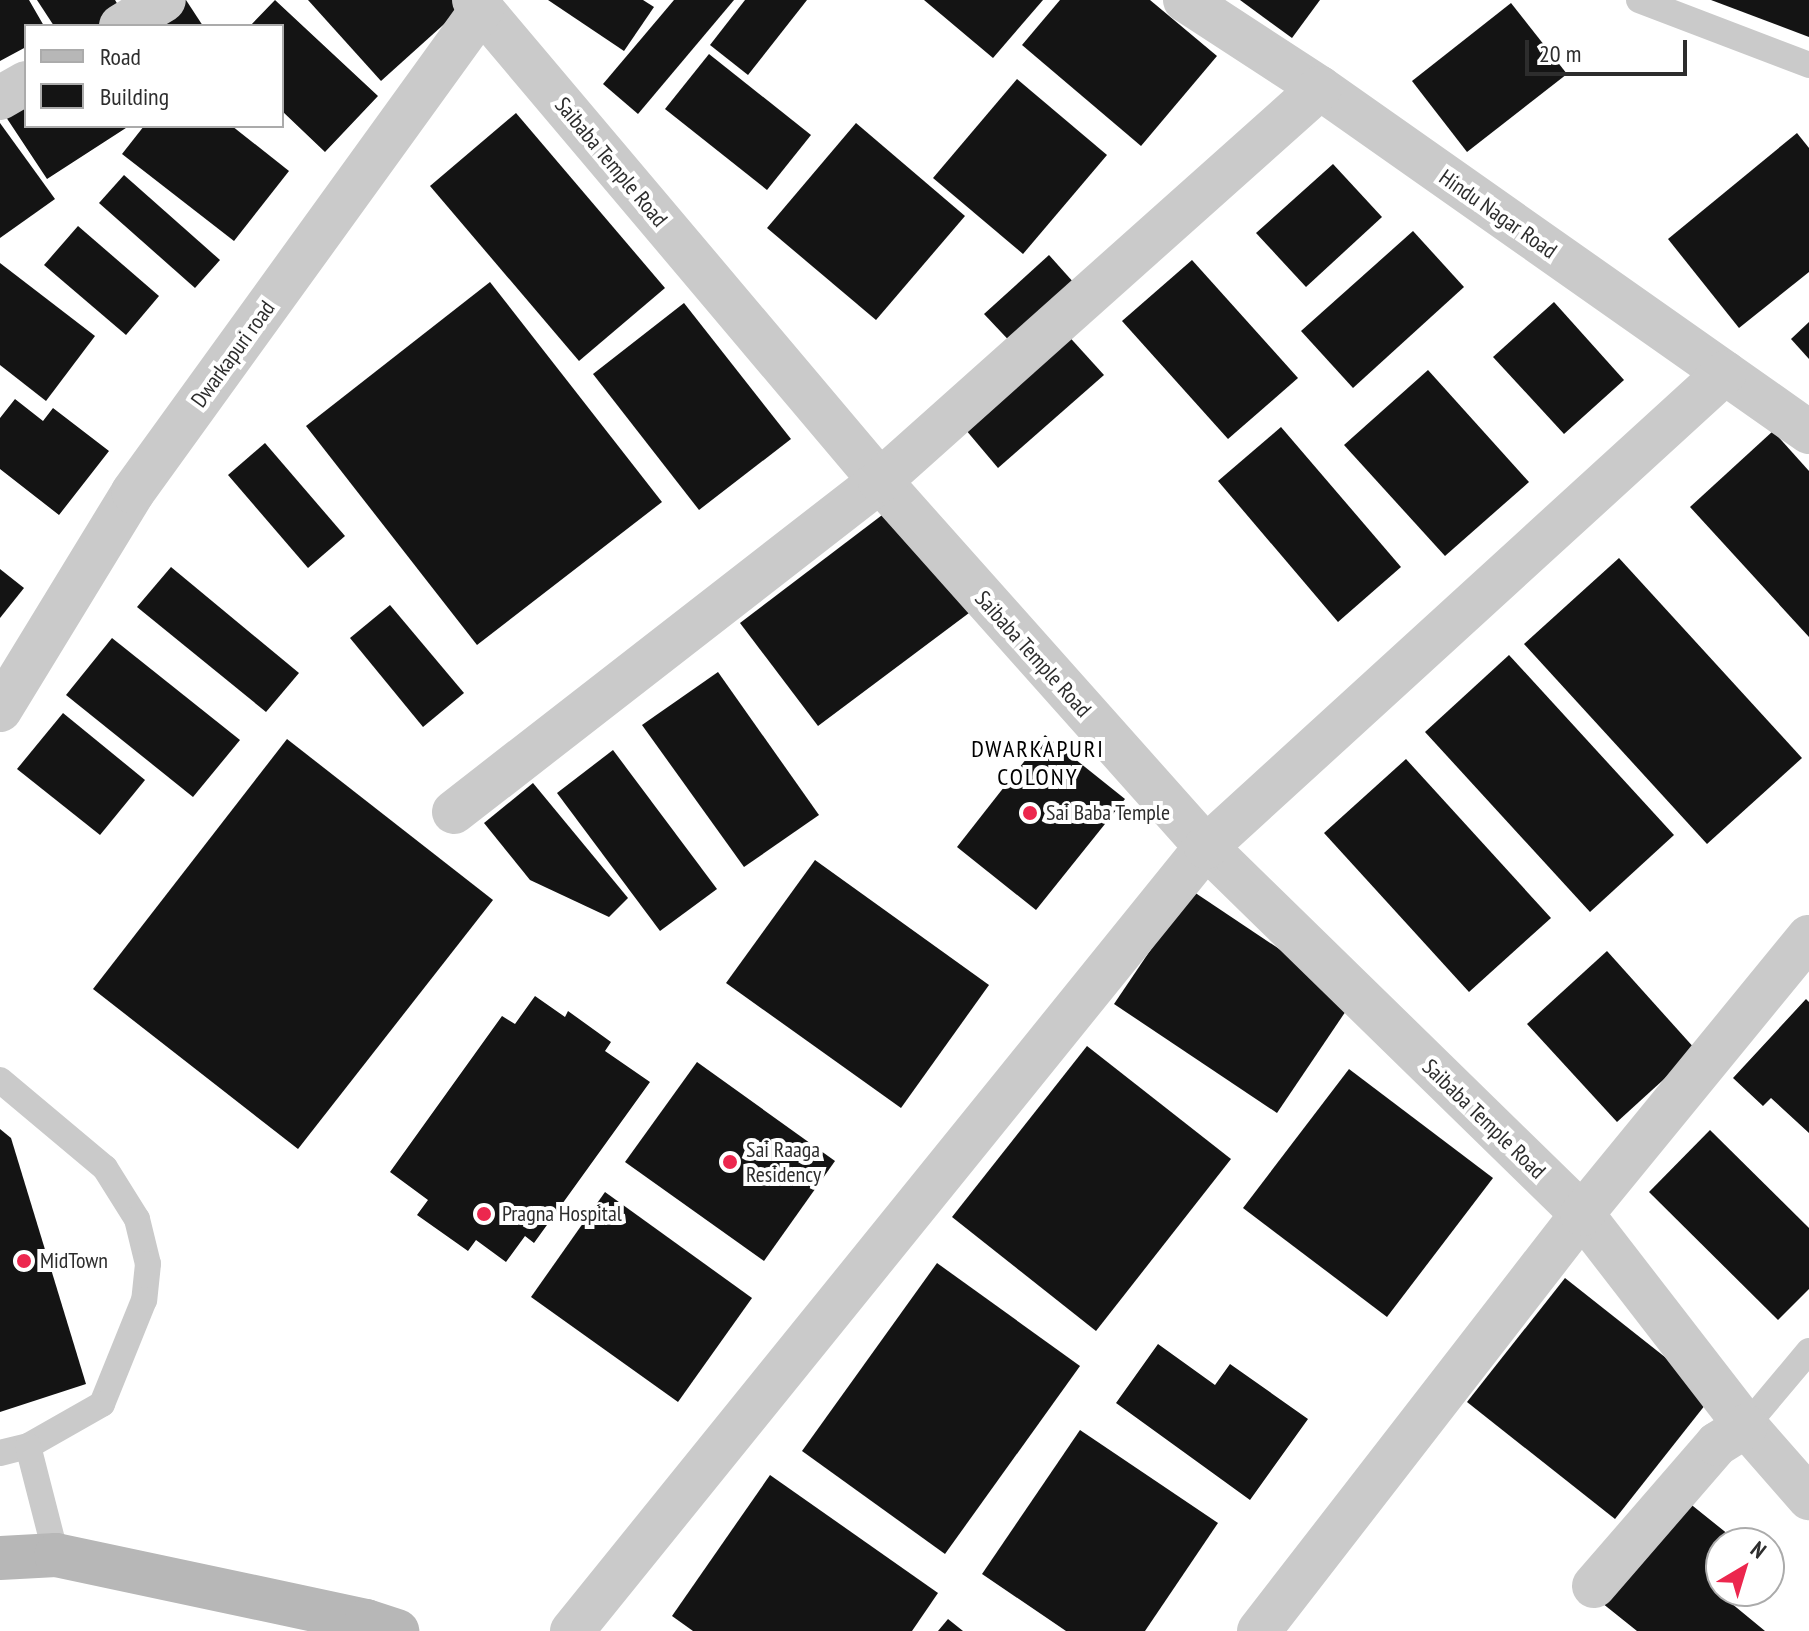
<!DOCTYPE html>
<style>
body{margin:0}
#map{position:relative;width:1809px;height:1631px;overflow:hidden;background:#fff;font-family:"PT Sans Narrow",sans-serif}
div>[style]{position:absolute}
.building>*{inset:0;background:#141414}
.lane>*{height:26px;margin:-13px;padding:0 13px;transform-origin:13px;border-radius:13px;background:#cacaca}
.street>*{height:44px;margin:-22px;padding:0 22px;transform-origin:22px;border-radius:22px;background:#cacaca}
.secondary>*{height:44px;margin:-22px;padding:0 22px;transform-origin:22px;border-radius:22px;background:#b7b7b7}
.dots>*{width:22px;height:22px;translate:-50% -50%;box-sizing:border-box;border:4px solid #fff;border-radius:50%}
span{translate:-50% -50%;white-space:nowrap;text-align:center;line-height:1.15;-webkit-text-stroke:8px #fff;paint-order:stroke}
.street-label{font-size:22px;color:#2d2d2d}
.poi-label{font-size:22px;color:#2d2d2d}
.left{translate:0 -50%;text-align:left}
.neighbourhood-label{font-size:24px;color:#000;letter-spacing:2px}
.legend{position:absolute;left:24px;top:24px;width:260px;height:104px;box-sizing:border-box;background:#fff;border:2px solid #ababab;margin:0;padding:10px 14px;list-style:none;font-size:24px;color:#2d2d2d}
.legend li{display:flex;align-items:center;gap:16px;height:40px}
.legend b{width:40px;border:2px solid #ababab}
.north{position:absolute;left:1705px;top:1527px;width:80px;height:80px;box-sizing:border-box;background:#fff;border:2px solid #ababab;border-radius:50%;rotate:38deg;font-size:22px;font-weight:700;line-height:32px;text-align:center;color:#2d2d2d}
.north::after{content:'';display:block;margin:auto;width:28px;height:36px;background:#ec274e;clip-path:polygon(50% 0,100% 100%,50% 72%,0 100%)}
.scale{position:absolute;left:1525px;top:40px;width:162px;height:36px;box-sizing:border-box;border:4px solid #2d2d2d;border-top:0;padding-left:10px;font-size:24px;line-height:28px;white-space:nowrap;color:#2d2d2d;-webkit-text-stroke:6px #fff;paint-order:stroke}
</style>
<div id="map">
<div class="building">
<div style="clip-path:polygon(0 0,29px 0,44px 26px,26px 26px,26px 47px,0 61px)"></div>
<div style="clip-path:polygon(37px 0,115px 0,121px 10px,96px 26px,54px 26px)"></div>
<div style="clip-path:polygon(183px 0,186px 0,203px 26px,142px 26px)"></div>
<div style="clip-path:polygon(275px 0,378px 96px,325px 152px,282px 111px,282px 26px,250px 26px)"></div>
<div style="clip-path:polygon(308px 0,454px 0,462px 8px,381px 81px)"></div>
<div style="clip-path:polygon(548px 0,643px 0,654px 7px,624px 51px)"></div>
<div style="clip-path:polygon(674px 0,734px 0,638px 114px,603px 84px)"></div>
<div style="clip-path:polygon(745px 0,807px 0,748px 75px,710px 45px)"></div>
<div style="clip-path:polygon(924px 0,1043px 0,993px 58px)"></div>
<div style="clip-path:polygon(1060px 0,1150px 0,1217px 56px,1141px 146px,1022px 45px)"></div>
<div style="clip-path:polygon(1240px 0,1320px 0,1292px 38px)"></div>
<div style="clip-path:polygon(1711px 0,1809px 0,1809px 37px)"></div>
<div style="clip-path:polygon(1511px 3px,1567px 74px,1467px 152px,1412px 81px)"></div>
<div style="clip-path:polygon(709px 54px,811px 135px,767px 190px,665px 109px)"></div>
<div style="clip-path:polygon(1017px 79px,1107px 155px,1023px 254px,933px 178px)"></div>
<div style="clip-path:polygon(26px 104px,26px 126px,129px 126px,47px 179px,6px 117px)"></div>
<div style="clip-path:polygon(516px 113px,665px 288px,579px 361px,430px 186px)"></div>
<div style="clip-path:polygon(0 123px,55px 199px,0 238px)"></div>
<div style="clip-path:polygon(856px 123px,965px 216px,876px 320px,767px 228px)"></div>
<div style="clip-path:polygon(144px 126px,232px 126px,289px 171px,234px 241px,122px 154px)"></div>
<div style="clip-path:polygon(1797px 133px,1809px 148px,1809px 272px,1739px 328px,1668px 239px)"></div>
<div style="clip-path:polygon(1333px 164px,1382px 217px,1306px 287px,1256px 233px)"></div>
<div style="clip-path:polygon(124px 175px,220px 260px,195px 288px,99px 203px)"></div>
<div style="clip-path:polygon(78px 226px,159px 296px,126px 335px,44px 265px)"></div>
<div style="clip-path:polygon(1413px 231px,1464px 287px,1353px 388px,1301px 331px)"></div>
<div style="clip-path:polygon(1049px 255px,1083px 293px,1019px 351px,984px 314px)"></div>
<div style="clip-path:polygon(1192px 260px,1298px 378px,1228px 439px,1122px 321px)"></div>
<div style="clip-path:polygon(0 263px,95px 336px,46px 401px,0 365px)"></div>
<div style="clip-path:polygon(490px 282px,662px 502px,477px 645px,306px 426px)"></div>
<div style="clip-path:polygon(1554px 302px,1624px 380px,1564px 434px,1493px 357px)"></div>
<div style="clip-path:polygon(684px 303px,791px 439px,699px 510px,593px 374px)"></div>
<div style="clip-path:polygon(1809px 322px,1809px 359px,1791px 339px)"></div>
<div style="clip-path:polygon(1064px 331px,1104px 375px,998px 468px,960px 423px)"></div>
<div style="clip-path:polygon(1428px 370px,1529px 482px,1445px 556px,1344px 445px)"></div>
<div style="clip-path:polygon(15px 399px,43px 421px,53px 408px,109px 451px,59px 515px,0 469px,0 418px)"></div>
<div style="clip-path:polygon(1281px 427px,1401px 567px,1338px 622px,1218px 481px)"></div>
<div style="clip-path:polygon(1773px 431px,1809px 471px,1809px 637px,1690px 507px)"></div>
<div style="clip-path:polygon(265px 443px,345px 536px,308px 568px,228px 475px)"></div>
<div style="clip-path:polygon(894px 506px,973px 610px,818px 726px,740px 623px)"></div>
<div style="clip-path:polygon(1619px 558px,1802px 758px,1707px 844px,1524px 644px)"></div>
<div style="clip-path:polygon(171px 567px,299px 673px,266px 712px,137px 607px)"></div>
<div style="clip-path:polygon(0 569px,24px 588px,0 618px)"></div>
<div style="clip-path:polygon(390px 605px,464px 693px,423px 727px,350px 638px)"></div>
<div style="clip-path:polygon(112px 638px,240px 740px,193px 797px,66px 695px)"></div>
<div style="clip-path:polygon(1509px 655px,1674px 835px,1590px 912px,1425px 732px)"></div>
<div style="clip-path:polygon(718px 672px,819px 815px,744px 867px,642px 725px)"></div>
<div style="clip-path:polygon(63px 713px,145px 780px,100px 835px,17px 769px)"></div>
<div style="clip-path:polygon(1045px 735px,1125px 799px,1036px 910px,957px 847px)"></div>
<div style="clip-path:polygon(287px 739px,493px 900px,298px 1149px,93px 989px)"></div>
<div style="clip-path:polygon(613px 750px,717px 889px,660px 931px,557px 793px)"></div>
<div style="clip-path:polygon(1406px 759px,1551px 918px,1469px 992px,1324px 833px)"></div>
<div style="clip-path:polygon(533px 783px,628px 898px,609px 917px,530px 880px,484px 823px)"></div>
<div style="clip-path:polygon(815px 860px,989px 985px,901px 1108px,726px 983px)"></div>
<div style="clip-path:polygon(1191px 890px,1354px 999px,1277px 1113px,1114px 1004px)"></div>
<div style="clip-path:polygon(1607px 951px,1696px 1050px,1617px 1122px,1527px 1024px)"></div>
<div style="clip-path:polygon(535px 996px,565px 1017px,568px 1011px,611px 1042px,605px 1051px,650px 1082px,534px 1243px,525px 1236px,506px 1262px,476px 1240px,468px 1251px,417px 1215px,428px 1200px,390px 1172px,502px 1016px,515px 1024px)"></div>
<div style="clip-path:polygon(1806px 999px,1809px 1002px,1809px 1133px,1771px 1098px,1763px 1106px,1733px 1078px)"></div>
<div style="clip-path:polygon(1087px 1046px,1231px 1159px,1096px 1331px,952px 1217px)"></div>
<div style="clip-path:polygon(697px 1062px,835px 1161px,764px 1261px,625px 1162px)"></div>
<div style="clip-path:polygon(1349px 1069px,1493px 1178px,1387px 1317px,1243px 1208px)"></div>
<div style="clip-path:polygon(0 1129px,11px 1138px,86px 1384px,0 1412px)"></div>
<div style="clip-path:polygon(1710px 1130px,1809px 1228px,1809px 1289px,1778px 1320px,1649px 1192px)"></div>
<div style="clip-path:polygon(605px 1192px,752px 1298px,678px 1402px,531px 1297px)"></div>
<div style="clip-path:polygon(937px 1263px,1080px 1366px,945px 1554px,802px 1451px)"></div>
<div style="clip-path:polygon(1565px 1278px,1713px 1395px,1615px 1519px,1467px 1402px)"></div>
<div style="clip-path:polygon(1158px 1344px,1215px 1385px,1230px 1364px,1308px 1419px,1250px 1500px,1116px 1403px)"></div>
<div style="clip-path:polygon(1080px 1430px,1218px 1523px,1145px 1631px,1066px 1631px,982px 1574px)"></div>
<div style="clip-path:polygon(770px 1475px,938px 1593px,912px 1631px,693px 1631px,672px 1616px)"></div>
<div style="clip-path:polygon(1678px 1494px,1739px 1543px,1721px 1543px,1721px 1591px,1740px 1591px,1731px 1603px,1765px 1631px,1637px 1631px,1602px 1603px)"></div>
<div style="clip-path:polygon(948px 1619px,963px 1631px,938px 1631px)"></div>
</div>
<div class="lane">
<div style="left:1639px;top:0;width:182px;rotate:20.9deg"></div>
<div style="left:0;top:1080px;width:137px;rotate:40deg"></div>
<div style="left:105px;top:1168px;width:60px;rotate:57.9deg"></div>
<div style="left:137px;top:1219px;width:46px;rotate:76.3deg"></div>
<div style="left:148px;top:1264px;width:36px;rotate:96deg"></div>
<div style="left:144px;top:1300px;width:112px;rotate:112deg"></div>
<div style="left:102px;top:1404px;width:85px;rotate:150.4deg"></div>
<div style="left:28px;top:1446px;width:29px;rotate:166deg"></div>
<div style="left:1746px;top:1426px;width:98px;rotate:-50deg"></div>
<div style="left:28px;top:1446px;width:113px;rotate:75.6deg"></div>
</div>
<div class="street">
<div style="left:474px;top:0;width:629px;rotate:49.83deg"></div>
<div style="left:880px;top:481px;width:490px;rotate:48.3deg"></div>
<div style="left:1206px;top:847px;width:525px;rotate:44.31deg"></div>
<div style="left:1582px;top:1214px;width:268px;rotate:52.3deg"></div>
<div style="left:1746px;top:1426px;width:96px;rotate:48.8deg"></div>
<div style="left:1185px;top:0;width:161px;rotate:33.1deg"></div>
<div style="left:1320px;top:88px;width:598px;rotate:35.13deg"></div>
<div style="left:121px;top:26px;width:50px;rotate:-31.2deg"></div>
<div style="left:0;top:98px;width:30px;rotate:-30deg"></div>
<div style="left:0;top:710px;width:255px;rotate:-58.6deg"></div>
<div style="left:133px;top:492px;width:596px;rotate:-54.15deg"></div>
<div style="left:454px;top:812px;width:539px;rotate:-37.85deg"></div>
<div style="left:880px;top:481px;width:590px;rotate:-41.77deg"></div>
<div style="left:1594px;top:1586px;width:188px;rotate:-49.1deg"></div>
<div style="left:1717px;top:1444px;width:34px;rotate:-32deg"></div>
<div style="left:572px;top:1631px;width:1008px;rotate:-51.04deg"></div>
<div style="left:1206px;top:847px;width:703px;rotate:-42.41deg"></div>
<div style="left:1259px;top:1631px;width:527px;rotate:-52.24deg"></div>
<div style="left:1582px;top:1214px;width:358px;rotate:-50.7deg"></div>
</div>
<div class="secondary">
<div style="left:0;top:1558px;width:56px;rotate:-3.1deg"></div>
<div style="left:56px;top:1555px;width:317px;rotate:12deg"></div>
<div style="left:366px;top:1621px;width:33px;rotate:18deg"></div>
</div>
<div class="dots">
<div style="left:1030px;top:813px;background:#ec274e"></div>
<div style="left:730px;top:1162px;background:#ec274e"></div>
<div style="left:484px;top:1214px;background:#ec274e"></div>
<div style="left:24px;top:1261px;background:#ec274e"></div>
</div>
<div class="street-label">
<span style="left:611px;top:162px;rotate:50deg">Saibaba Temple Road</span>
<span style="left:1498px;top:214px;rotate:35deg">Hindu Nagar Road</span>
<span style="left:233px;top:354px;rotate:-54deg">Dwarkapuri road</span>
<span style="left:1033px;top:654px;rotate:48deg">Saibaba Temple Road</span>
<span style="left:1484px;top:1119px;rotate:44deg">Saibaba Temple Road</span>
</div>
<div class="poi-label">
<span class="left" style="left:1046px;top:813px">Sai Baba Temple</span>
<span class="left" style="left:746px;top:1162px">Sai Raaga<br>Residency</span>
<span class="left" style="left:502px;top:1214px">Pragna Hospital</span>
<span class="left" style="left:40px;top:1261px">MidTown</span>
</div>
<div class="neighbourhood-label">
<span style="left:1038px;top:763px">DWARKAPURI<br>COLONY</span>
</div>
<ul class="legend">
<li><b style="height:10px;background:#b7b7b7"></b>Road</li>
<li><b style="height:22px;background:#141414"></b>Building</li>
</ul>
<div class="north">N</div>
<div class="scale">20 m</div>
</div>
